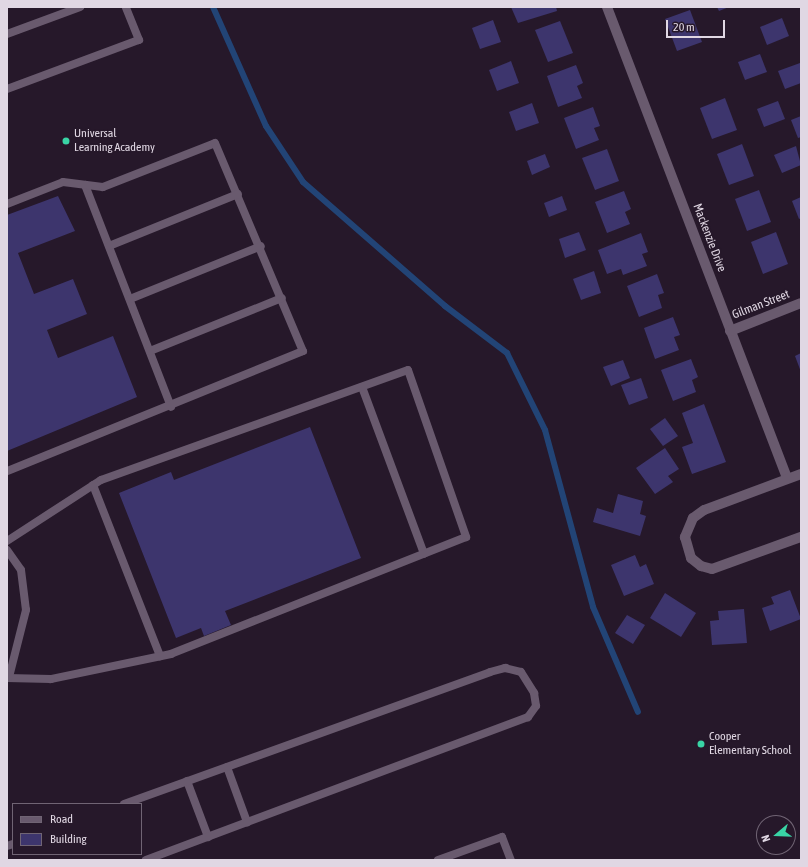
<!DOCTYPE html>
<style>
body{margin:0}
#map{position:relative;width:808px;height:867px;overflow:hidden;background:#26182a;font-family:"Asap Condensed",sans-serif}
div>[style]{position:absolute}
.stream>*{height:6px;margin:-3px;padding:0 3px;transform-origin:3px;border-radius:3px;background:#224476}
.building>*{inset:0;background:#3d356d}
.lane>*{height:8px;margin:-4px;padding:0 4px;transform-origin:4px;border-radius:4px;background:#695a6e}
.street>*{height:10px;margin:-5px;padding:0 5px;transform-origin:5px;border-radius:5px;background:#695a6e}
.dots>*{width:11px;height:11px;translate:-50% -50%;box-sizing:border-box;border:2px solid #26182a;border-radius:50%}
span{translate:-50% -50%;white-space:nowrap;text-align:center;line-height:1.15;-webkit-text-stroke:4px #26182a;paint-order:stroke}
.poi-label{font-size:12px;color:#e0d7e3}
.left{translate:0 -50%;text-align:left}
.street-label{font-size:12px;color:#e0d7e3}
.frame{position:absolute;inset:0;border:8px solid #e0d7e3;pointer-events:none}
.legend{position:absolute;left:12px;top:803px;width:130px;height:52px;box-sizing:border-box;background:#26182a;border:1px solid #706474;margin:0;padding:5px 7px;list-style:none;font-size:12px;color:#e0d7e3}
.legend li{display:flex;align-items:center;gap:8px;height:20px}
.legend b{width:20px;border:1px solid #706474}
.north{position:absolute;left:756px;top:815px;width:40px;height:40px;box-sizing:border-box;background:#26182a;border:1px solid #706474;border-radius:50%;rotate:251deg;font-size:11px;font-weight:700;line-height:16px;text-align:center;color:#e0d7e3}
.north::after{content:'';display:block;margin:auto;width:14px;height:18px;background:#39d4a5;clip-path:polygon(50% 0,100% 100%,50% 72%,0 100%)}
.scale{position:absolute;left:666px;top:20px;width:59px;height:18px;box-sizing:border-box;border:2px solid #e0d7e3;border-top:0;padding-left:5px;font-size:12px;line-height:14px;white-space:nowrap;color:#e0d7e3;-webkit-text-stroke:3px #26182a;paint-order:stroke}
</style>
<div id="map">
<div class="stream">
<div style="left:213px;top:7px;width:130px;rotate:66deg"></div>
<div style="left:266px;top:126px;width:67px;rotate:56.5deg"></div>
<div style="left:303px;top:182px;width:189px;rotate:41.1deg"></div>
<div style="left:445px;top:306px;width:78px;rotate:37.2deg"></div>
<div style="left:507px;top:353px;width:86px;rotate:63.7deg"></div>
<div style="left:545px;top:430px;width:183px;rotate:74.8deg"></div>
<div style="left:593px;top:607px;width:114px;rotate:66.8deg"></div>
</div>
<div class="building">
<div style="clip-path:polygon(511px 7px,556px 7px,557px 11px,518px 23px)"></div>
<div style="clip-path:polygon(717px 7px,729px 7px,719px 11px)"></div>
<div style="clip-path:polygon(690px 10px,702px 42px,677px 51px,665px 19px)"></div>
<div style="clip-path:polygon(782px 18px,789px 36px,767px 45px,760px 27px)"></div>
<div style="clip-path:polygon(493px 20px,501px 42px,480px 49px,472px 28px)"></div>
<div style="clip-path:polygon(560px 21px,573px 53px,548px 62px,535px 30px)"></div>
<div style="clip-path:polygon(760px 54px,767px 72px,745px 80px,738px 62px)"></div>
<div style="clip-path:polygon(511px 61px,519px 83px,497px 91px,489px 70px)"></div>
<div style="clip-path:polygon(800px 63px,801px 83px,785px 89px,778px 71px)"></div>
<div style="clip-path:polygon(576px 65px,583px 83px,577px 86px,582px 98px,558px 107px,547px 76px)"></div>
<div style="clip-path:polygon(725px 98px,737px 130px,712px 139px,700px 108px)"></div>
<div style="clip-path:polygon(778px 101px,785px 119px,764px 127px,757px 109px)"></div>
<div style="clip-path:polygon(532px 103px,539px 123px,516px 131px,509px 112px)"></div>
<div style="clip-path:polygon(593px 107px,600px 126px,594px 128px,599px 140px,576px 149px,564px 118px)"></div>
<div style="clip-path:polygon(801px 116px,801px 137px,798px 138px,791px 120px)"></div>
<div style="clip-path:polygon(742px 144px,754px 176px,729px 185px,717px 154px)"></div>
<div style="clip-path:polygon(796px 146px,801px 165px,782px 173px,774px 155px)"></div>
<div style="clip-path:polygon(607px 149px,619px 181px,595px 190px,582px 158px)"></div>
<div style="clip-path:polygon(545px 154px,550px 167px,532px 175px,527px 161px)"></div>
<div style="clip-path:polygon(759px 190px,771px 222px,747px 231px,735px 199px)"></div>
<div style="clip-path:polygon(624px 191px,631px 209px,625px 212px,630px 224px,607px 233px,595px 202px)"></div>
<div style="clip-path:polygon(58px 196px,75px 231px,18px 253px,34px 294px,73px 279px,87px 314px,47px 330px,58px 358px,113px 336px,137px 397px,7px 451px,7px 215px)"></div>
<div style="clip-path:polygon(562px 196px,567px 210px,549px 217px,544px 203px)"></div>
<div style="clip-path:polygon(801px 197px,801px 218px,799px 219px,792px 201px)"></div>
<div style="clip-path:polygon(579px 232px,586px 250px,565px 258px,559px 239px)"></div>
<div style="clip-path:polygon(776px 232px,788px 264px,763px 274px,751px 242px)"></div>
<div style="clip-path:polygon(641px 233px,648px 252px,642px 254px,647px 266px,623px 275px,621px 269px,607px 274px,598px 250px)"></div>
<div style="clip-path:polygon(594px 271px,601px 293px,581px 300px,573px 279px)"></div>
<div style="clip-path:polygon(657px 274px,664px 293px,658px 295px,662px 308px,639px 317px,627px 286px)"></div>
<div style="clip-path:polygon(673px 317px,680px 335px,674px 337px,679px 350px,655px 359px,644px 328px)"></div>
<div style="clip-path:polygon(801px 353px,801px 372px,795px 356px)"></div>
<div style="clip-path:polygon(691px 359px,698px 377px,692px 380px,696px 392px,673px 401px,661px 370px)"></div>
<div style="clip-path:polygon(623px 360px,630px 378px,611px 386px,603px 367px)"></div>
<div style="clip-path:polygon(641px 378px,648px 398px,629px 405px,621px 385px)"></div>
<div style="clip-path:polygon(704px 404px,726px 462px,692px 474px,682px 447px,693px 443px,682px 413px)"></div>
<div style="clip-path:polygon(665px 418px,678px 436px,663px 446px,650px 429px)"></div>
<div style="clip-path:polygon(310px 427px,361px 558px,225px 611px,231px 625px,204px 636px,201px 628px,176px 638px,119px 493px,171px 472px,174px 480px)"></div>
<div style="clip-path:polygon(665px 448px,679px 469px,668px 476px,673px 482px,655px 494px,636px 468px)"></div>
<div style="clip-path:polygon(618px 494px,643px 501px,640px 514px,646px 516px,640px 536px,593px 522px,597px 508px,613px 513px)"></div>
<div style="clip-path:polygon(635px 555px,640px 567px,646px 564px,654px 584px,624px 596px,611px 565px)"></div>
<div style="clip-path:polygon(790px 590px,801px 619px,770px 631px,762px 608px,774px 604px,771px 597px)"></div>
<div style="clip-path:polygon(665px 593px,696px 613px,681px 637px,650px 618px)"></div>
<div style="clip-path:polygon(744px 609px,747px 643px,712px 645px,710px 621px,719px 620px,718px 611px)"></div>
<div style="clip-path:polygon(627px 615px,645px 625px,633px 644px,615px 633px)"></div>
</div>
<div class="lane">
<div style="left:7px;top:34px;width:78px;rotate:-20.3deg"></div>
<div style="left:7px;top:89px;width:141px;rotate:-20.4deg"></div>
<div style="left:139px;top:40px;width:35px;rotate:-112deg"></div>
<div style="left:85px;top:185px;width:238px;rotate:68.8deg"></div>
<div style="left:7px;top:204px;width:60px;rotate:-21.4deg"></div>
<div style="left:63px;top:182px;width:40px;rotate:7.1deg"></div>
<div style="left:103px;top:187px;width:120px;rotate:-21.4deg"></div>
<div style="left:215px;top:143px;width:226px;rotate:67.1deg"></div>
<div style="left:303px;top:351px;width:319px;rotate:157.9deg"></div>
<div style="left:109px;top:246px;width:139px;rotate:-22deg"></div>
<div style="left:130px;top:299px;width:141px;rotate:-22deg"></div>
<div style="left:150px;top:351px;width:142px;rotate:-21.9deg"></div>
<div style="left:362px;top:387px;width:178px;rotate:69.6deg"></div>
<div style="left:93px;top:485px;width:184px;rotate:68.6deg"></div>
<div style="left:7px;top:541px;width:112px;rotate:-33deg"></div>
<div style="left:101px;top:480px;width:326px;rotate:-19.7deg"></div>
<div style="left:408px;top:370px;width:177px;rotate:70.8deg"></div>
<div style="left:466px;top:537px;width:317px;rotate:158.4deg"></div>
<div style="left:171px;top:654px;width:123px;rotate:168.2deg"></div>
<div style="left:51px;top:679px;width:44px;rotate:-178.7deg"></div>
<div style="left:7px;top:550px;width:24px;rotate:55deg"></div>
<div style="left:21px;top:570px;width:40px;rotate:82.9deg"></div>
<div style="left:26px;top:610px;width:69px;rotate:104.2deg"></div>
<div style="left:227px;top:767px;width:59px;rotate:70deg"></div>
<div style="left:187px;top:781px;width:60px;rotate:69.4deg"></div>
<div style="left:124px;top:804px;width:389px;rotate:-19.8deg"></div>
<div style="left:490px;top:672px;width:16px;rotate:-15deg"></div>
<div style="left:505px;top:668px;width:16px;rotate:14deg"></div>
<div style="left:521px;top:672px;width:25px;rotate:58deg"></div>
<div style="left:534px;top:693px;width:13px;rotate:81deg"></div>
<div style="left:536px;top:706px;width:14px;rotate:126deg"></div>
<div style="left:528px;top:717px;width:408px;rotate:159.5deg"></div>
<div style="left:7px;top:846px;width:6px;rotate:-18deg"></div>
<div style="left:438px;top:860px;width:68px;rotate:-19.8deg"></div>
<div style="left:502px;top:837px;width:25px;rotate:69deg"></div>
</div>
<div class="street">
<div style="left:607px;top:7px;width:504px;rotate:69.08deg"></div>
<div style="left:730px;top:331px;width:76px;rotate:-21.5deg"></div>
<div style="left:801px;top:474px;width:103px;rotate:159.6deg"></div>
<div style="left:704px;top:510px;width:14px;rotate:144deg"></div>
<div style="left:693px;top:518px;width:21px;rotate:113deg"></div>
<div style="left:685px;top:537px;width:22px;rotate:74deg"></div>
<div style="left:691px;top:558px;width:13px;rotate:39deg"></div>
<div style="left:701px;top:566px;width:11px;rotate:15deg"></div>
<div style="left:712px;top:569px;width:95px;rotate:-19.8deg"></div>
</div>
<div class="dots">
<div style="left:66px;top:141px;background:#39d4a5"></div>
<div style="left:701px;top:744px;background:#39d4a5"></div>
</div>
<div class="poi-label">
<span class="left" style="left:74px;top:141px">Universal<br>Learning Academy</span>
<span class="left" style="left:709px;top:744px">Cooper<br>Elementary School</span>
</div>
<div class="street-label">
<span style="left:709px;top:238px;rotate:69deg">Mackenzie Drive</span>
<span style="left:761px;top:305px;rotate:-21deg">Gilman Street</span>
</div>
<div class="frame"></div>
<ul class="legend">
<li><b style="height:5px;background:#695a6e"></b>Road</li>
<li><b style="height:11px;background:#3d356d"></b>Building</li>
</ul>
<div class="north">N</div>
<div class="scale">20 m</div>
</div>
